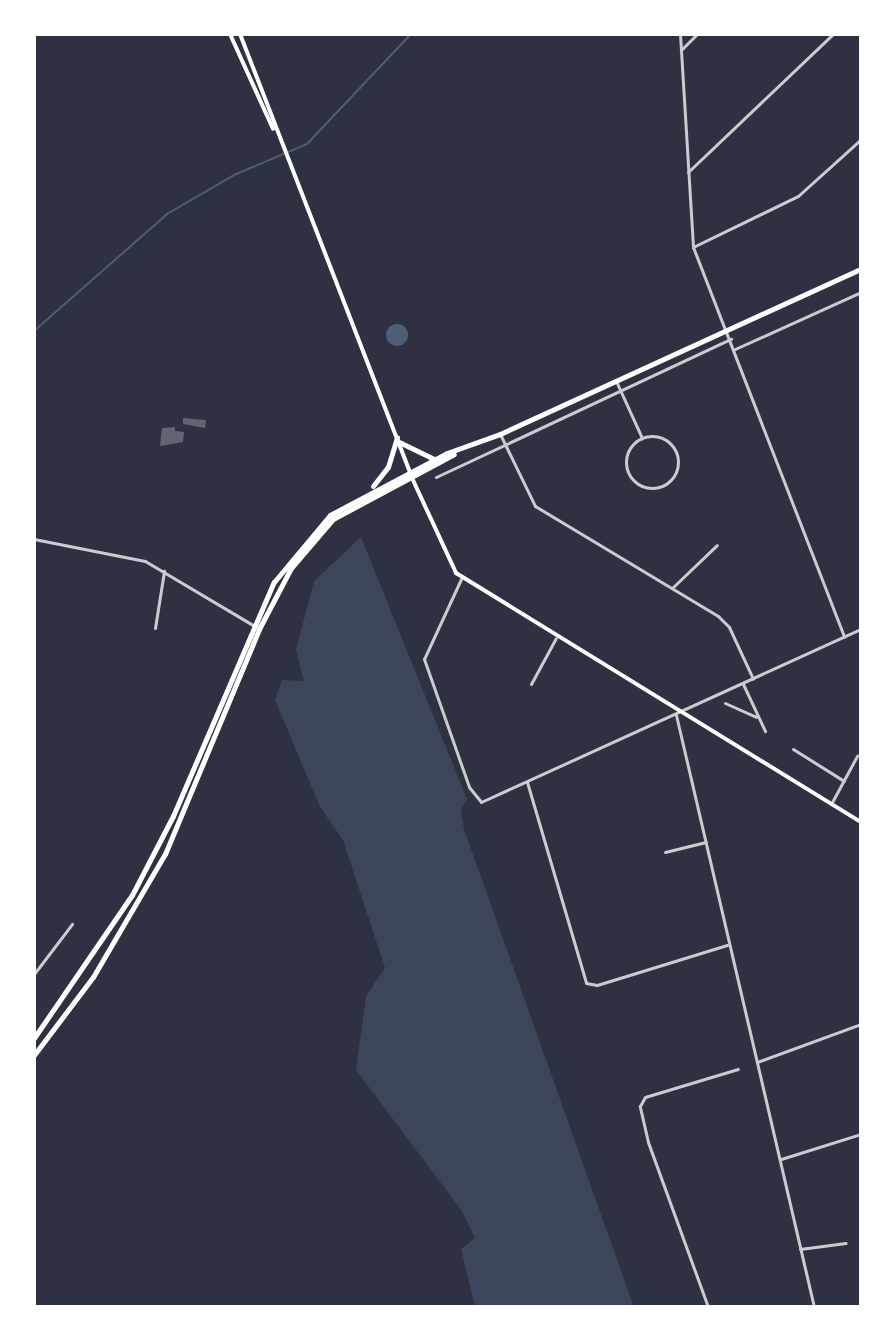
<!DOCTYPE html>
<style>
body{margin:0}
#map{position:relative;width:895px;height:1341px;overflow:hidden;background:#2d3142;font-family:"Noto Sans",sans-serif}
div>[style]{position:absolute}
.green>*{inset:0;background:#3c4559}
.water>*{inset:0;background:#4f5d75}
.round{border-radius:50%}
.stream>*{height:2px;margin:-1px;padding:0 1px;transform-origin:1px;border-radius:1px;background:#4f5d75}
.building>*{inset:0;background:#626471}
.minor>*{height:3px;margin:-1.5px;padding:0 1.5px;transform-origin:1.5px;border-radius:1.5px;background:#caccd0}
.minor>.ring{margin:-1.5px;padding:0;box-sizing:content-box;background:none;border:3px solid #caccd0;border-radius:50%}
.secondary>*{height:4px;margin:-2px;padding:0 2px;transform-origin:2px;border-radius:2px;background:#fff}
.primary>*{height:5px;margin:-2.5px;padding:0 2.5px;transform-origin:2.5px;border-radius:2.5px;background:#fff}
span{translate:-50% -50%;white-space:nowrap;text-align:center;line-height:1.15;-webkit-text-stroke:6px #fff;paint-order:stroke}
.frame{position:absolute;inset:0;border:36px solid #fff;pointer-events:none}
</style>
<div id="map">
<div class="green">
<div style="clip-path:polygon(361px 537px,467px 799px,461px 809px,464px 829px,634px 1307px,475px 1307px,461px 1249px,475px 1238px,462px 1211px,356px 1070px,366px 996px,385px 968px,343px 840px,320px 807px,275px 700px,282px 680px,304px 681px,296px 650px,314px 581px)"></div>
</div>
<div class="water">
<div class="round" style="left:386px;top:324px;width:22px;height:22px"></div>
</div>
<div class="stream">
<div style="left:34px;top:331px;width:177px;rotate:-41.3deg"></div>
<div style="left:167px;top:214px;width:78px;rotate:-30.2deg"></div>
<div style="left:234px;top:175px;width:79px;rotate:-23deg"></div>
<div style="left:307px;top:144px;width:151px;rotate:-46.6deg"></div>
</div>
<div class="building">
<div style="clip-path:polygon(183px 418px,206px 420px,205px 428px,183px 424px)"></div>
<div style="clip-path:polygon(175px 427px,175px 431px,184px 432px,183px 442px,160px 446px,162px 428px)"></div>
</div>
<div class="minor">
<div style="left:680px;top:34px;width:213px;rotate:86.5deg"></div>
<div style="left:693px;top:247px;width:418px;rotate:68.8deg"></div>
<div style="left:681px;top:50px;width:23px;rotate:-45deg"></div>
<div style="left:688px;top:172px;width:200px;rotate:-43.6deg"></div>
<div style="left:693px;top:247px;width:117px;rotate:-25.9deg"></div>
<div style="left:798px;top:196px;width:85px;rotate:-42.1deg"></div>
<div style="left:735px;top:349px;width:138px;rotate:-24.3deg"></div>
<div style="left:616px;top:381px;width:63px;rotate:65.5deg"></div>
<div style="left:501px;top:436px;width:78px;rotate:64.1deg"></div>
<div style="left:535px;top:506px;width:214px;rotate:31deg"></div>
<div style="left:718px;top:616px;width:16px;rotate:45deg"></div>
<div style="left:729px;top:627px;width:57px;rotate:65.2deg"></div>
<div class="ring" style="left:626px;top:436px;width:49px;height:49px"></div>
<div style="left:436px;top:477px;width:326px;rotate:-25.1deg"></div>
<div style="left:34px;top:539px;width:113px;rotate:11.2deg"></div>
<div style="left:145px;top:561px;width:129px;rotate:30.7deg"></div>
<div style="left:461px;top:579px;width:88px;rotate:114.8deg"></div>
<div style="left:424px;top:659px;width:136px;rotate:70.6deg"></div>
<div style="left:469px;top:787px;width:19px;rotate:51deg"></div>
<div style="left:481px;top:802px;width:418px;rotate:-24.5deg"></div>
<div style="left:672px;top:588px;width:62px;rotate:-43.7deg"></div>
<div style="left:155px;top:628px;width:58px;rotate:-81deg"></div>
<div style="left:531px;top:684px;width:52px;rotate:-61.5deg"></div>
<div style="left:743px;top:684px;width:52px;rotate:64.9deg"></div>
<div style="left:725px;top:703px;width:34px;rotate:24deg"></div>
<div style="left:676px;top:715px;width:608px;rotate:76.88deg"></div>
<div style="left:793px;top:749px;width:60px;rotate:32.1deg"></div>
<div style="left:527px;top:782px;width:209px;rotate:73.6deg"></div>
<div style="left:586px;top:983px;width:11px;rotate:10deg"></div>
<div style="left:597px;top:985px;width:136px;rotate:-17.1deg"></div>
<div style="left:831px;top:804px;width:55px;rotate:-61.6deg"></div>
<div style="left:665px;top:852px;width:42px;rotate:-13.7deg"></div>
<div style="left:34px;top:974px;width:63px;rotate:-52.8deg"></div>
<div style="left:757px;top:1062px;width:111px;rotate:-20.1deg"></div>
<div style="left:781px;top:1159px;width:84px;rotate:-17.4deg"></div>
<div style="left:800px;top:1249px;width:46px;rotate:-7.4deg"></div>
<div style="left:708px;top:1307px;width:176px;rotate:-110deg"></div>
<div style="left:648px;top:1142px;width:37px;rotate:-103deg"></div>
<div style="left:640px;top:1106px;width:10px;rotate:-61deg"></div>
<div style="left:645px;top:1097px;width:97px;rotate:-16.8deg"></div>
</div>
<div class="secondary">
<div style="left:230px;top:34px;width:104px;rotate:65.6deg"></div>
<div style="left:240px;top:34px;width:476px;rotate:68.8deg"></div>
<div style="left:412px;top:478px;width:105px;rotate:65.1deg"></div>
<div style="left:456px;top:573px;width:475px;rotate:31.6deg"></div>
</div>
<div class="primary">
<div style="left:399px;top:442px;width:39px;rotate:26deg"></div>
<div style="left:373px;top:486px;width:24px;rotate:-52deg"></div>
<div style="left:388px;top:467px;width:31px;rotate:-73deg"></div>
<div style="left:34px;top:1038px;width:173px;rotate:-55.6deg"></div>
<div style="left:132px;top:895px;width:89px;rotate:-62.6deg"></div>
<div style="left:173px;top:816px;width:255px;rotate:-66.7deg"></div>
<div style="left:274px;top:582px;width:87px;rotate:-50.1deg"></div>
<div style="left:330px;top:515px;width:132px;rotate:-27.9deg"></div>
<div style="left:447px;top:453px;width:56px;rotate:-19.7deg"></div>
<div style="left:500px;top:434px;width:397px;rotate:-24.6deg"></div>
<div style="left:34px;top:1055px;width:98px;rotate:-52.9deg"></div>
<div style="left:93px;top:977px;width:143px;rotate:-59.7deg"></div>
<div style="left:165px;top:854px;width:244px;rotate:-67.3deg"></div>
<div style="left:259px;top:629px;width:69px;rotate:-62.3deg"></div>
<div style="left:291px;top:568px;width:65px;rotate:-49.4deg"></div>
<div style="left:333px;top:519px;width:137px;rotate:-28.2deg"></div>
</div>
<div class="frame"></div>
</div>
